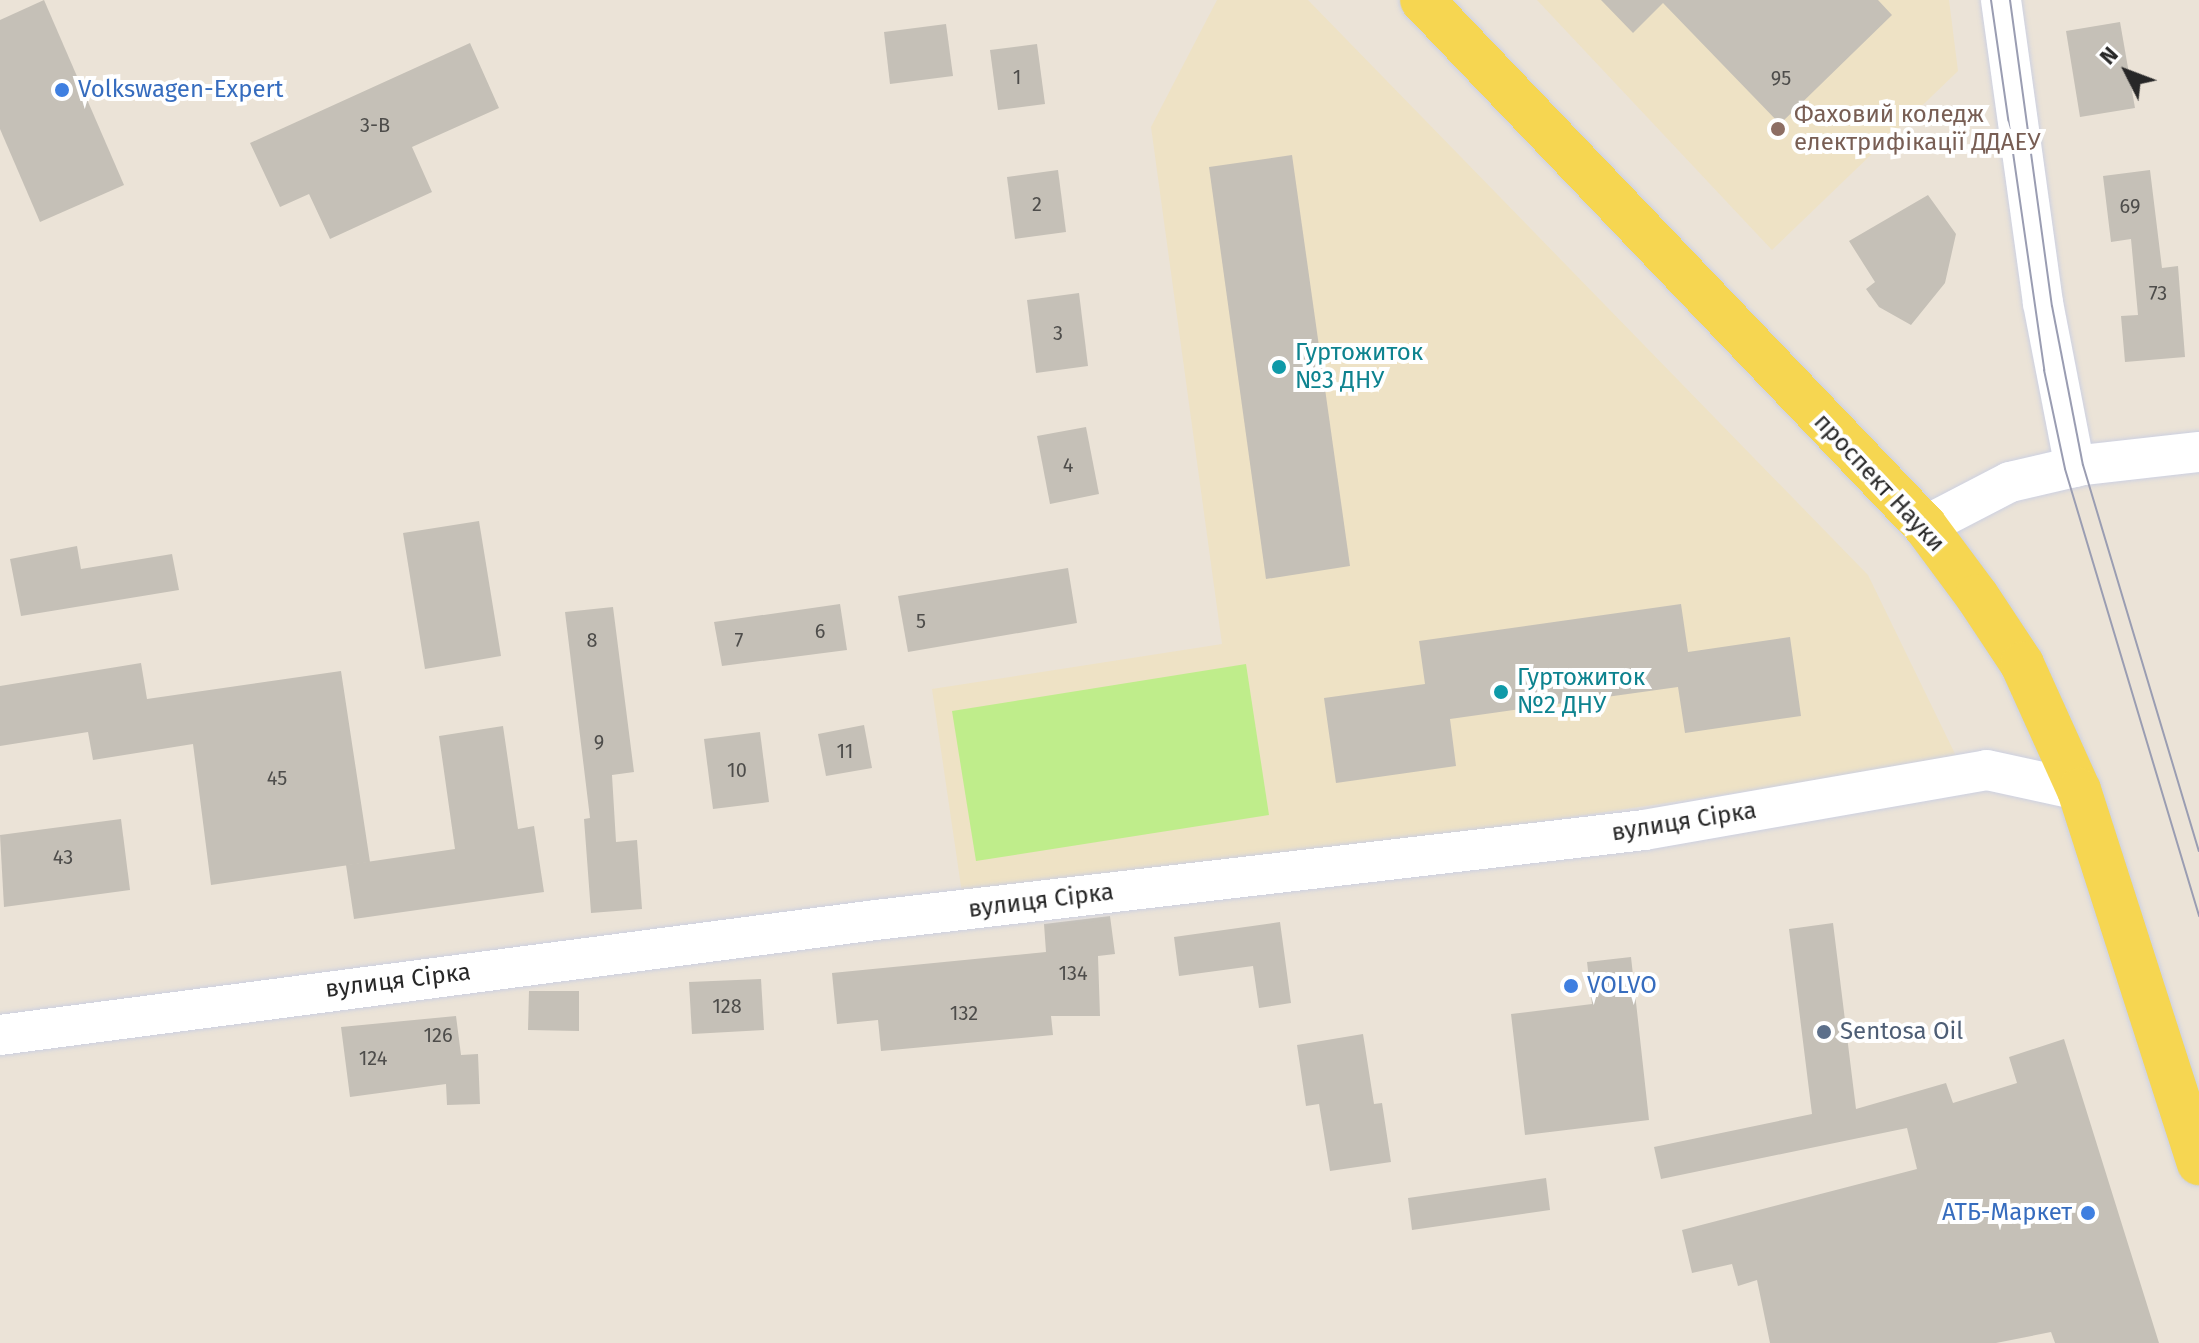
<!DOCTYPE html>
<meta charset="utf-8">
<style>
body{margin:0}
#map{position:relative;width:2199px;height:1343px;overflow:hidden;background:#ebe3d7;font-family:"Fira Sans",sans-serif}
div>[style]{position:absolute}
.education>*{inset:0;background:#eee2c5}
.pitch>*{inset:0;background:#bfed8b}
.building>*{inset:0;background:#c5c0b7}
.roads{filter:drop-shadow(0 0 2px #ccd0e1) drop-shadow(0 0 2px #ccd0e1)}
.minor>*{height:40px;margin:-20px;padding:0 20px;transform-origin:20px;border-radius:20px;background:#fff}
.primary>*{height:44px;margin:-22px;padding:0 22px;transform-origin:22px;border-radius:22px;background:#f6d651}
.tram>*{height:2px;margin:-1px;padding:0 1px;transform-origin:1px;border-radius:1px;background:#9a9db2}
.dots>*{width:22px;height:22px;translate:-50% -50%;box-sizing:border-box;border:4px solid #fff;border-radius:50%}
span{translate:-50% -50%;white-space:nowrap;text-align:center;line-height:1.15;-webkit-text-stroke:8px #fff;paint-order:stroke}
.number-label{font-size:20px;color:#4e4d4b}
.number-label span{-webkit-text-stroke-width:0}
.shop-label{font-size:24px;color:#366cbe}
.left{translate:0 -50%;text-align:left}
.right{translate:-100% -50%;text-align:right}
.education-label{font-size:24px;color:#785e54}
.culture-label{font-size:24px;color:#0d838f}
.street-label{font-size:24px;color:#272727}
.service-label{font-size:24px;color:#4e5e75}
.north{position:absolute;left:2087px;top:32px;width:80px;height:80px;-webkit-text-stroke:6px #fff;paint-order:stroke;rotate:312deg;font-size:22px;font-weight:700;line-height:32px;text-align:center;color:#272727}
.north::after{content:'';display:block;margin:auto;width:28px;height:36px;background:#272727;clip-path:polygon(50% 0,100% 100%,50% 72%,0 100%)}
</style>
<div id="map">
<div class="education">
<div style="clip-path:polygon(1217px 0,1308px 0,1868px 575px,1958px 760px,1287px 859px,963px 900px,932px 689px,1222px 644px,1151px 127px)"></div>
<div style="clip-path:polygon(1537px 0,1949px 0,1958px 71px,1772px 250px)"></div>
</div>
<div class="pitch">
<div style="clip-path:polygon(1246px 664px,1269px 815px,976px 861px,952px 711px)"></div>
</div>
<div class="building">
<div style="clip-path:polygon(44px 0,124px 185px,40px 222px,0 129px,0 20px)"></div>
<div style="clip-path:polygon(1601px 0,1878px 0,1892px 15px,1780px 124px,1663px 3px,1633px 33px)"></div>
<div style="clip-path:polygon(2120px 22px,2135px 108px,2080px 117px,2066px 31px)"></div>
<div style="clip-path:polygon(946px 24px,953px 76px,890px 84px,884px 32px)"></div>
<div style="clip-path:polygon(470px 43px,499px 108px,412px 147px,432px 192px,330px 239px,309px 194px,280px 207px,250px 143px)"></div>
<div style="clip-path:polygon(1037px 44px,1045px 104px,998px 110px,990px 50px)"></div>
<div style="clip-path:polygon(1292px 155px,1350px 566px,1266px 579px,1209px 167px)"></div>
<div style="clip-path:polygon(1058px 170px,1066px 232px,1015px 239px,1007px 177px)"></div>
<div style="clip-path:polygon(2150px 170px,2162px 268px,2178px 266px,2185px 357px,2125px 362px,2121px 316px,2138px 315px,2131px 239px,2111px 242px,2103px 176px)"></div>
<div style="clip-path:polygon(1928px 195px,1956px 234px,1945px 283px,1911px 325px,1879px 307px,1866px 289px,1875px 282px,1849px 241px)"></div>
<div style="clip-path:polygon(1079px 293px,1088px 366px,1036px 373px,1027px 300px)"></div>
<div style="clip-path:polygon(1086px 427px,1099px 494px,1050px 504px,1037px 436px)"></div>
<div style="clip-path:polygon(479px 521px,501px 656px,425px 669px,403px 533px)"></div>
<div style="clip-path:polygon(77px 546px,81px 569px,172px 554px,179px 590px,21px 616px,10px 559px)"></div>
<div style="clip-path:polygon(1068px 568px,1077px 623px,908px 652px,898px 596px)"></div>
<div style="clip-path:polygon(840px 604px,847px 650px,722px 666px,714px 622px)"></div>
<div style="clip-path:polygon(1681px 604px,1688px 652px,1790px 637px,1801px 716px,1685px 733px,1678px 687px,1450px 719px,1456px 766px,1336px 783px,1324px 698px,1425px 684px,1419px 641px)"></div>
<div style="clip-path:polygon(613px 607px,634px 772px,612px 775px,616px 842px,637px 840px,642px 909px,591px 913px,584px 819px,590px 818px,565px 612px)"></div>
<div style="clip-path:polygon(141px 663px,147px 699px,341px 671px,370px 862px,211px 885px,193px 744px,93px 760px,88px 732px,0 746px,0 686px)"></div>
<div style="clip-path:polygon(864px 725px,872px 768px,826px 776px,818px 734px)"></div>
<div style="clip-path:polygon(503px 726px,518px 829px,534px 826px,544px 892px,354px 919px,346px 865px,455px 849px,439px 736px)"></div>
<div style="clip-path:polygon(760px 732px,769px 802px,713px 809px,704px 739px)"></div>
<div style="clip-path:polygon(121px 819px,130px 890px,4px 907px,0 835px)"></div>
<div style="clip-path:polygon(1110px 916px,1115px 954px,1098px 956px,1100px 1016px,1051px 1016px,1053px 1035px,881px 1051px,878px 1020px,837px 1024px,832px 973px,1046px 952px,1044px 924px)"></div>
<div style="clip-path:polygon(1280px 922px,1291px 1003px,1259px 1008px,1253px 966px,1179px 976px,1174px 937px)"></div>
<div style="clip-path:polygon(1833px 923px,1856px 1109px,1946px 1083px,1953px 1103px,2017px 1083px,2009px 1057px,2064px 1039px,2159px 1343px,2055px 1343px,2051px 1332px,1996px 1343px,1770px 1343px,1757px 1280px,1738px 1286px,1732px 1264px,1692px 1273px,1682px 1230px,1917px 1169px,1907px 1128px,1661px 1179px,1654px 1147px,1812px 1114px,1789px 929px)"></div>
<div style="clip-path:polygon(1631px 957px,1649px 1120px,1525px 1135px,1511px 1014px,1592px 1004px,1587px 962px)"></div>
<div style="clip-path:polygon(761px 979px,764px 1030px,692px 1034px,689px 982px)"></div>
<div style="clip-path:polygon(529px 991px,579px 991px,579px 1031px,528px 1030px)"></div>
<div style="clip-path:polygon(456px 1016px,461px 1055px,478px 1054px,480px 1104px,447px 1105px,446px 1084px,350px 1097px,341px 1027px)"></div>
<div style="clip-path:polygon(1363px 1034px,1374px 1104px,1382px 1103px,1391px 1162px,1330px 1171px,1319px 1104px,1306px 1106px,1297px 1045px)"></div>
<div style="clip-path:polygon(1546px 1178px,1550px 1210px,1412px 1230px,1408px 1198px)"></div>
</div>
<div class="roads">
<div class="minor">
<div style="left:2001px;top:0;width:306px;rotate:82.1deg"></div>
<div style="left:2043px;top:303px;width:167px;rotate:79deg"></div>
<div style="left:1925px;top:526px;width:96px;rotate:-27.4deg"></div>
<div style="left:2010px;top:482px;width:75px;rotate:-13.1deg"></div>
<div style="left:2083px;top:465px;width:117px;rotate:-6.4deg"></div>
<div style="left:0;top:1035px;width:884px;rotate:-7.48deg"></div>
<div style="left:876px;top:920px;width:773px;rotate:-6.68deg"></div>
<div style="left:1644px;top:830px;width:348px;rotate:-9.9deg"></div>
<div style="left:1987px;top:770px;width:94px;rotate:12.3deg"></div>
</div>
<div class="primary">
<div style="left:1422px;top:0;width:728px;rotate:46.28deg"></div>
<div style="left:1925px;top:526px;width:87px;rotate:53.4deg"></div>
<div style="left:1977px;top:596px;width:82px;rotate:56.5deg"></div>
<div style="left:2022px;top:664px;width:138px;rotate:65.7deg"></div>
<div style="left:2079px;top:790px;width:392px;rotate:72.2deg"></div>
</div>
</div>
<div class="tram">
<div style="left:1991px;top:0;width:374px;rotate:81.8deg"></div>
<div style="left:2044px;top:370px;width:101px;rotate:78deg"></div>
<div style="left:2065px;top:469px;width:467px;rotate:73.3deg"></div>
<div style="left:2010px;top:0;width:309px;rotate:82.2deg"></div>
<div style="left:2052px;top:306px;width:162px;rotate:79deg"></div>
<div style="left:2083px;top:465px;width:403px;rotate:73.3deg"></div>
</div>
<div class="dots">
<div style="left:62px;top:90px;background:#3f7fe0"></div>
<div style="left:1778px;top:129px;background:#8d6e63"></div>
<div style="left:1279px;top:367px;background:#0f9aa8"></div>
<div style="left:1501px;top:692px;background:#0f9aa8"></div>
<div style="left:1571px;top:986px;background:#3f7fe0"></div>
<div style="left:1824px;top:1032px;background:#5c6f8a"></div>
<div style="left:2088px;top:1213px;background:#3f7fe0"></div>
</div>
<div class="number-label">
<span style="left:1017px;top:77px">1</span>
<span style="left:1781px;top:78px">95</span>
<span style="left:375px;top:125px">3-В</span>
<span style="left:1037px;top:204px">2</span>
<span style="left:2130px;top:206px">69</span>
<span style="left:2158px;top:293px">73</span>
<span style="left:1058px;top:333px">3</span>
<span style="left:1068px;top:465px">4</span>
<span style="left:921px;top:621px">5</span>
<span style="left:820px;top:631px">6</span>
<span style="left:592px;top:640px">8</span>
<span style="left:739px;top:640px">7</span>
<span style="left:599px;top:742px">9</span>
<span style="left:845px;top:751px">11</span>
<span style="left:737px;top:770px">10</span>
<span style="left:277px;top:778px">45</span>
<span style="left:63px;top:857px">43</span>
<span style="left:1073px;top:973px">134</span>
<span style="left:727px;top:1006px">128</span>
<span style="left:964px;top:1013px">132</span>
<span style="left:438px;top:1035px">126</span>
<span style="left:373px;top:1058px">124</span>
</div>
<div class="shop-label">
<span class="left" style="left:78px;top:90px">Volkswagen-Expert</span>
<span class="left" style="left:1587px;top:986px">VOLVO</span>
<span class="right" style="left:2072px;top:1213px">АТБ-Маркет</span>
</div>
<div class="education-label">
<span class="left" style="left:1794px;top:129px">Фаховий коледж<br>електрифікації ДДАЕУ</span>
</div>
<div class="culture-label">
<span class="left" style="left:1295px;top:367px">Гуртожиток<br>№3 ДНУ</span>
<span class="left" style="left:1517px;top:692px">Гуртожиток<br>№2 ДНУ</span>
</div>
<div class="street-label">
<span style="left:1879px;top:483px;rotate:47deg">проспект Науки</span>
<span style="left:1684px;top:822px;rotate:-9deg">вулиця Сірка</span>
<span style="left:1041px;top:901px;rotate:-7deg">вулиця Сірка</span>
<span style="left:398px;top:981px;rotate:-7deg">вулиця Сірка</span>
</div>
<div class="service-label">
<span class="left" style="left:1840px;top:1032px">Sentosa Oil</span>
</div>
<div class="north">N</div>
</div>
